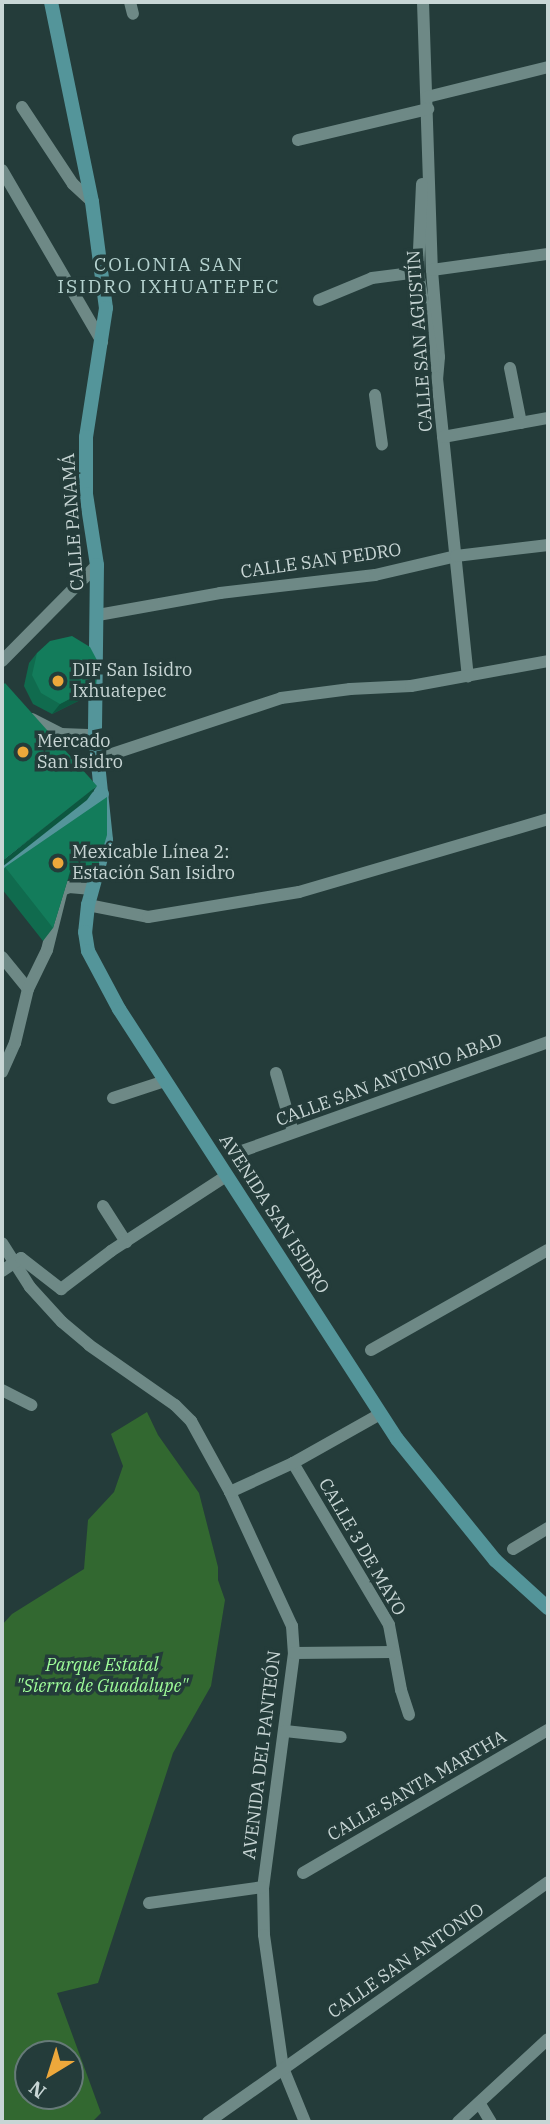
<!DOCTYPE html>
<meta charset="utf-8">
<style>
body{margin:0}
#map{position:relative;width:550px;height:2124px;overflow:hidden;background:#243c3a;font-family:"IBM Plex Serif",serif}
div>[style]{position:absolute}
.green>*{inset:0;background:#326830}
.street>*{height:12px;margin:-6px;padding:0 6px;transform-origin:6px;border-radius:6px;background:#6e8986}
.secondary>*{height:14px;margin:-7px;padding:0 7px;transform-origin:7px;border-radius:7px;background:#54959a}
.wall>*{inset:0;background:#106b4e}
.shaded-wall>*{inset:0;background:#0d5740}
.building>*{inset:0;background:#137c5b}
.dots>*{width:19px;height:19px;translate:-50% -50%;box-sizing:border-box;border:4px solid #243c3a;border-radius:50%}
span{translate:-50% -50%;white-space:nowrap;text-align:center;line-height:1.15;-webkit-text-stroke:7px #243c3a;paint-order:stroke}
.street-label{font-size:18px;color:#c8d6d5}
.poi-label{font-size:18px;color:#c8d6d5}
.left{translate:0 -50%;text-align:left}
.park-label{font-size:18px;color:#9efc99;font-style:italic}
.neighbourhood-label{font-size:19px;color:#b6d3d0;letter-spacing:2px}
.frame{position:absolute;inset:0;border:4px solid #c8d6d5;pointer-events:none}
.north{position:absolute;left:14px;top:2040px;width:70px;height:70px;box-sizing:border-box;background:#243c3a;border:2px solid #667a78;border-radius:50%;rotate:218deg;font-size:19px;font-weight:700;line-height:28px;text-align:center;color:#c8d6d5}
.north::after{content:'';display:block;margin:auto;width:24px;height:32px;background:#eda83b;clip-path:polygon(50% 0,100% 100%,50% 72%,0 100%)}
</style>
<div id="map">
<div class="green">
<div style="clip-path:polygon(evenodd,147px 1412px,158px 1435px,199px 1493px,218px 1567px,218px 1580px,225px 1600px,211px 1686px,173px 1753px,98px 1983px,57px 1993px,101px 2113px,92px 2122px,2px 2122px,2px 1625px,12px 1614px,84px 1569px,88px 1520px,114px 1492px,123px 1466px,111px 1434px,147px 1412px,28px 2054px,70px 2054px,70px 2096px,28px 2096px,28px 2054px)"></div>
</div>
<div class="street">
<div style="left:130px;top:2px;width:12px;rotate:76deg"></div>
<div style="left:423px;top:2px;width:268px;rotate:88.1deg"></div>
<div style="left:432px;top:270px;width:87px;rotate:85.4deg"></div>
<div style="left:439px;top:357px;width:21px;rotate:95deg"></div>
<div style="left:437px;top:378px;width:300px;rotate:84.1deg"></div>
<div style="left:427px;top:97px;width:125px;rotate:-13.9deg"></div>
<div style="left:22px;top:107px;width:92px;rotate:56.5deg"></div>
<div style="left:73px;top:184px;width:26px;rotate:43deg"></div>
<div style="left:298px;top:140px;width:134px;rotate:-13.4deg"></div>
<div style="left:2px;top:170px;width:199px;rotate:59.8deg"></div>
<div style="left:422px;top:184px;width:88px;rotate:92.6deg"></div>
<div style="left:418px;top:272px;width:96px;rotate:80.4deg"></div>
<div style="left:432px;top:270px;width:117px;rotate:-7.9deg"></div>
<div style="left:319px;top:300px;width:57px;rotate:-22.5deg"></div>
<div style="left:372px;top:278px;width:46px;rotate:-7.4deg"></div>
<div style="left:510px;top:368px;width:56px;rotate:78.7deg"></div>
<div style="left:375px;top:395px;width:50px;rotate:82deg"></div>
<div style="left:443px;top:437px;width:107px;rotate:-10.3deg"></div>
<div style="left:98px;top:615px;width:124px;rotate:-10.2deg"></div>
<div style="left:220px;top:593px;width:156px;rotate:-6.6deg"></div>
<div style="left:375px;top:575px;width:83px;rotate:-13.2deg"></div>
<div style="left:456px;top:556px;width:93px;rotate:-6.8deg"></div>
<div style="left:2px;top:661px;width:135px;rotate:-45.3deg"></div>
<div style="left:32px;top:719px;width:33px;rotate:27deg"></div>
<div style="left:61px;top:734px;width:34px;rotate:2deg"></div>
<div style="left:97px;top:759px;width:194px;rotate:-18.3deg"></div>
<div style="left:281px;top:698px;width:70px;rotate:-7.4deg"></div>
<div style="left:350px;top:689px;width:61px;rotate:-2.8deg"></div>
<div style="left:411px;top:686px;width:139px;rotate:-10.3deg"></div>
<div style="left:88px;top:905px;width:61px;rotate:11.3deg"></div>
<div style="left:148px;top:917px;width:153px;rotate:-9.4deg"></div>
<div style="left:299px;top:892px;width:259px;rotate:-16.3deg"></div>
<div style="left:2px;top:957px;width:41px;rotate:50.9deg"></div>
<div style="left:2px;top:1072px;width:32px;rotate:-66deg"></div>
<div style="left:15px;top:1043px;width:56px;rotate:-76.5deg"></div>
<div style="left:28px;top:989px;width:43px;rotate:-64deg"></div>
<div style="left:47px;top:950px;width:62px;rotate:-76deg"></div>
<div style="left:62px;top:890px;width:8px;rotate:-23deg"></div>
<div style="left:69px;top:887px;width:23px;rotate:5deg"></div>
<div style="left:276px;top:1073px;width:61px;rotate:73.9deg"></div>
<div style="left:113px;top:1098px;width:55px;rotate:-18.1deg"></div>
<div style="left:242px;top:1151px;width:325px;rotate:-19.6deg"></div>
<div style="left:103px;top:1206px;width:43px;rotate:57.4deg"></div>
<div style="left:2px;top:1243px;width:52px;rotate:57.5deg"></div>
<div style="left:30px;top:1287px;width:47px;rotate:47.6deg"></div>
<div style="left:62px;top:1322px;width:35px;rotate:40deg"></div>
<div style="left:89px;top:1345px;width:105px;rotate:34.9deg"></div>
<div style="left:175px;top:1405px;width:23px;rotate:45deg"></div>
<div style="left:191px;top:1421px;width:81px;rotate:61.2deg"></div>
<div style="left:230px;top:1492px;width:148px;rotate:65.2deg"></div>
<div style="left:292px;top:1626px;width:27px;rotate:86deg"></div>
<div style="left:294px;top:1653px;width:236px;rotate:97.5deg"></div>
<div style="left:263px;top:1887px;width:48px;rotate:88.8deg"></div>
<div style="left:264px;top:1935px;width:134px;rotate:81.9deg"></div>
<div style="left:283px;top:2068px;width:58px;rotate:67.8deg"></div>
<div style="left:2px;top:1271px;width:23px;rotate:-34deg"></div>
<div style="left:21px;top:1258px;width:51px;rotate:37.8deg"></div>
<div style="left:61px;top:1289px;width:63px;rotate:-37.2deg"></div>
<div style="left:111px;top:1251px;width:137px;rotate:-33.1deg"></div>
<div style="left:371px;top:1350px;width:203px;rotate:-29.5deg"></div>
<div style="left:2px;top:1390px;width:33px;rotate:27deg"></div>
<div style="left:293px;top:1463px;width:188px;rotate:59.3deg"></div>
<div style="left:389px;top:1625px;width:66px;rotate:79.5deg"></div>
<div style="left:401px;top:1690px;width:26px;rotate:72deg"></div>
<div style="left:230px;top:1492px;width:69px;rotate:-24.7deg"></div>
<div style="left:293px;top:1463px;width:100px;rotate:-29.4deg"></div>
<div style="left:513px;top:1549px;width:41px;rotate:-31deg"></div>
<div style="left:294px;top:1653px;width:99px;rotate:-0.6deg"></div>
<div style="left:285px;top:1731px;width:56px;rotate:6.1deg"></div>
<div style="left:303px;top:1873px;width:284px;rotate:-30.3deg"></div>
<div style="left:149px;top:1903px;width:115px;rotate:-8deg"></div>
<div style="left:480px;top:2104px;width:21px;rotate:59deg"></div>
<div style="left:208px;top:2122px;width:416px;rotate:-35.2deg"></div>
<div style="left:458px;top:2122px;width:122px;rotate:-42.7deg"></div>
</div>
<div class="secondary">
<div style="left:51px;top:2px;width:204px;rotate:78.4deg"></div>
<div style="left:92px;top:202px;width:107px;rotate:82.5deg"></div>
<div style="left:106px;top:308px;width:131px;rotate:98.8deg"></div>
<div style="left:86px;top:437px;width:57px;rotate:90deg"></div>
<div style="left:86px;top:494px;width:72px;rotate:81.2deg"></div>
<div style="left:97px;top:565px;width:170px;rotate:90.7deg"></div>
<div style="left:95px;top:735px;width:106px;rotate:84deg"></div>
<div style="left:106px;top:840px;width:67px;rotate:105.5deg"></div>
<div style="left:88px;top:905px;width:27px;rotate:96deg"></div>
<div style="left:85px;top:932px;width:19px;rotate:81deg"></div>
<div style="left:88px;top:951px;width:66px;rotate:61.9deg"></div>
<div style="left:119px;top:1009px;width:512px;rotate:57.12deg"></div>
<div style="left:397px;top:1439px;width:156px;rotate:51deg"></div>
<div style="left:495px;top:1560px;width:72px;rotate:42.2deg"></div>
<div style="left:2px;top:869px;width:125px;rotate:-36.9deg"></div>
</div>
<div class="wall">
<div style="clip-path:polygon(37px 653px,96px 685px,88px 696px,52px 714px,33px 704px,24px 686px,29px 663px)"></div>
<div style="clip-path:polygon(98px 866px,89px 879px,68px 879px,53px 928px,43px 941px,2px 889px,2px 872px,5px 867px)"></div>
</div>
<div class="shaded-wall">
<div style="clip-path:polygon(96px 685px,88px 696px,52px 714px,60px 704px)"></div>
<div style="clip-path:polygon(97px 786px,87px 800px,2px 867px,2px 861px)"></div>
<div style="clip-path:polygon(72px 865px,98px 866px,89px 879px,62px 879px)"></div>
</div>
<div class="building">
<div style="clip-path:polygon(72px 636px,90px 647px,99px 664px,96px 685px,60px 704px,41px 693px,32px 675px,37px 653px,50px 641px)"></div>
<div style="clip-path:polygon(5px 683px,97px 786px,2px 861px,2px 686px)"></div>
<div style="clip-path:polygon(107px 797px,107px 835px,98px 866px,72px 865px,53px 928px,5px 867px)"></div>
</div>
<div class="dots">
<div style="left:58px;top:681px;background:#eda83b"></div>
<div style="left:23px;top:752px;background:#eda83b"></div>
<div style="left:58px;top:863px;background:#eda83b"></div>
</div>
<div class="street-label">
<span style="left:420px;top:341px;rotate:-94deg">CALLE SAN AGUSTÍN</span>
<span style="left:73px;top:522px;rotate:-94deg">CALLE PANAMÁ</span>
<span style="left:321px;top:561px;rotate:-8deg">CALLE SAN PEDRO</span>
<span style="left:389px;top:1080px;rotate:-20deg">CALLE SAN ANTONIO ABAD</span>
<span style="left:274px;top:1214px;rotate:57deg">AVENIDA SAN ISIDRO</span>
<span style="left:362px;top:1547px;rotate:60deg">CALLE 3 DE MAYO</span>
<span style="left:262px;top:1755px;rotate:-83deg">AVENIDA DEL PANTEÓN</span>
<span style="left:417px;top:1786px;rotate:-30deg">CALLE SANTA MARTHA</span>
<span style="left:406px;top:1961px;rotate:-35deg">CALLE SAN ANTONIO</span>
</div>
<div class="poi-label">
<span class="left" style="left:72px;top:681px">DIF San Isidro<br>Ixhuatepec</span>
<span class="left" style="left:37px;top:752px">Mercado<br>San Isidro</span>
<span class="left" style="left:72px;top:863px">Mexicable Línea 2:<br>Estación San Isidro</span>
</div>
<div class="park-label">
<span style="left:102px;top:1676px">Parque Estatal<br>"Sierra de Guadalupe"</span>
</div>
<div class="neighbourhood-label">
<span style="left:169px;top:276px">COLONIA SAN<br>ISIDRO IXHUATEPEC</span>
</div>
<div class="frame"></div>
<div class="north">N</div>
</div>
